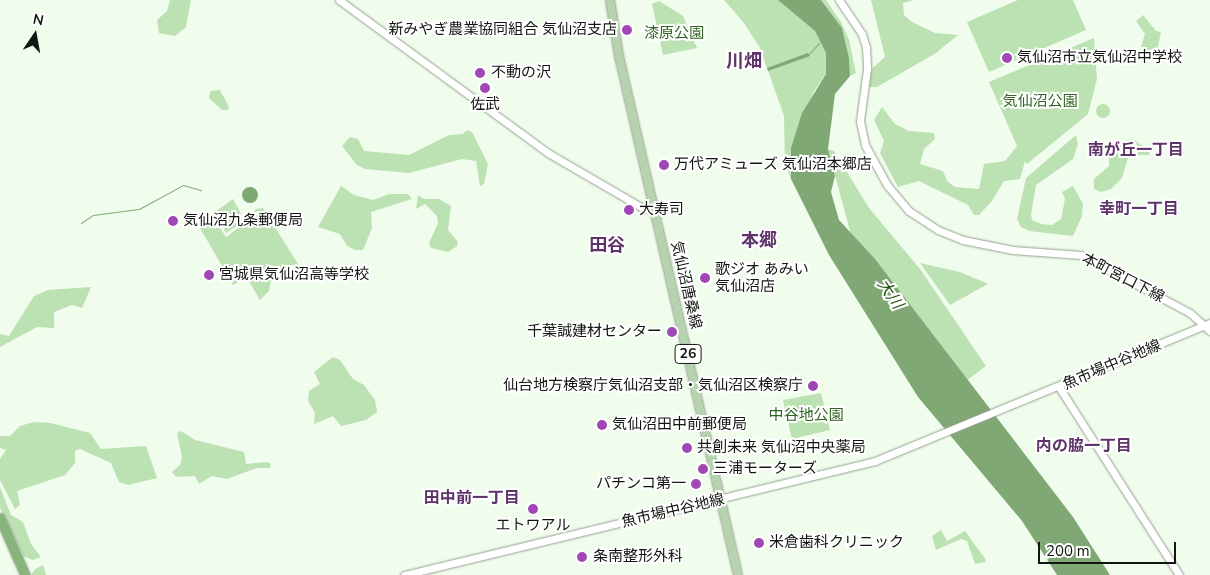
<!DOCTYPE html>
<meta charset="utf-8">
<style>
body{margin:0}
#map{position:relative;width:1210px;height:575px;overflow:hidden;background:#f0fdec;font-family:"Nunito Sans","Noto Sans JP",sans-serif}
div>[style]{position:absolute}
.green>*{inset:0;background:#bce1b2}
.round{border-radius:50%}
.water>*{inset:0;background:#80a875}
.stream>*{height:1px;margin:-0.5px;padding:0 0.5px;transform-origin:0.5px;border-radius:0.5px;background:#80a875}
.roads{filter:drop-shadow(0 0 1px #94a191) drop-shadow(0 0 1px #94a191)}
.secondary>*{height:7px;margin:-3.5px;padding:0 3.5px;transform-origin:3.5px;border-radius:3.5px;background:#fff}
.primary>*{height:8px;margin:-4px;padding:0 4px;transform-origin:4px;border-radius:4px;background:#b6d2af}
.highway>*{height:9px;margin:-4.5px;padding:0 4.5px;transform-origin:4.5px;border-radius:4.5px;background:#86b47a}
.dots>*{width:14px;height:14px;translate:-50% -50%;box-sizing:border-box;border:2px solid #fff;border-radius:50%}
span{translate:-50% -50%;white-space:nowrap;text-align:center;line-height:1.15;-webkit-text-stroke:4px #fff;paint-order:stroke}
.shield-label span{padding:1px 4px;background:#fff;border:1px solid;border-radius:4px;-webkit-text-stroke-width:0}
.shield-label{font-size:14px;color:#121610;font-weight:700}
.poi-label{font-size:15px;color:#121610}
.right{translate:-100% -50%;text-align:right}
.left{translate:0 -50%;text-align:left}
.park-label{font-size:15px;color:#316421}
.street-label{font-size:15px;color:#121610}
.neighbourhood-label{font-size:16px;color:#5f346a;font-weight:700}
.water-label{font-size:16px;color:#21540e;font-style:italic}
.quarter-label{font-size:18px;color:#5f346a;font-weight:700}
.north{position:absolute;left:10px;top:10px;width:50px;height:50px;-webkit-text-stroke:4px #fff;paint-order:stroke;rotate:12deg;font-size:14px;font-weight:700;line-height:20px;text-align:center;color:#121610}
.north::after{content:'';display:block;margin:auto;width:18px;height:22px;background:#121610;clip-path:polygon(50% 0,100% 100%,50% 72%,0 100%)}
.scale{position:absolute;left:1038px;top:542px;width:138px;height:22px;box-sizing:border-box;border:2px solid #121610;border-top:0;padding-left:6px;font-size:15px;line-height:18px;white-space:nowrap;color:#121610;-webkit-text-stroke:4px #fff;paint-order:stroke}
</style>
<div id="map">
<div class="green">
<div style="clip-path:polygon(170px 0,191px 0,186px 27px,175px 36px,159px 33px,157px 20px,167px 11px)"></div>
<div style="clip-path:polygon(724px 0,779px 0,815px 31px,826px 53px,826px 74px,814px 91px,791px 148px,791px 179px,785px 164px,784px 116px,760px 48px,744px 23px)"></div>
<div style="clip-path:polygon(821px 0,826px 0,841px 22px,849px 40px,856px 73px,850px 76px,849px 58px,842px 28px)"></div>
<div style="clip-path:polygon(871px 0,914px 0,903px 3px,904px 15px,912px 22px,935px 33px,958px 35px,936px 53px,877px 87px,861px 87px,867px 73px,885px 57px)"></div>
<div style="clip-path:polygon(1018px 0,1073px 0,1086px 30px,989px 72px,967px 22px)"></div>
<div style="clip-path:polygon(659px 1px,683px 16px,697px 48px,663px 55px,652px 4px)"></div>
<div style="clip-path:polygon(1143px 15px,1156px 31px,1161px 32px,1155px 60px,1149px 60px,1152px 52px,1141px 47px,1145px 34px,1136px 21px)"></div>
<div style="clip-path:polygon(1094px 38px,1097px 79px,1088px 114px,1027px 164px,1025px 161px,1020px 179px,1004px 181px,992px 201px,979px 215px,974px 215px,968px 205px,919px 181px,898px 187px,880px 153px,884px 141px,874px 120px,882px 107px,895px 124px,909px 131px,934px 133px,935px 139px,924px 149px,920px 164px,943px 171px,947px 181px,955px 187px,979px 189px,984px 164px,1005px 161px,1017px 146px,989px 82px)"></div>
<div style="clip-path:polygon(220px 90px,229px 107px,228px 110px,222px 110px,209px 98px,210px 91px)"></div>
<div class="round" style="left:1096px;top:104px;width:14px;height:14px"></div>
<div style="clip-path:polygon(467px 130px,472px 132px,488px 164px,484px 184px,480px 186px,476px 161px,462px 159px,409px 173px,365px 169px,357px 165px,342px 146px,350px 137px,358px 139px,364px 151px,409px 155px,449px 135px,463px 134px)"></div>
<div style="clip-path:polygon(1076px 135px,1078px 144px,1073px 159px,1036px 185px,1031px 214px,1032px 220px,1041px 224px,1052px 225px,1061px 219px,1065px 199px,1062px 192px,1073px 186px,1083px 204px,1082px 216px,1073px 236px,1029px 231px,1021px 227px,1017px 219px,1026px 178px)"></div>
<div style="clip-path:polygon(1132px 139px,1150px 150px,1149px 155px,1129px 155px,1122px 178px,1111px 189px,1101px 192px,1094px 189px,1094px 179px,1109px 166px,1109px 152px,1113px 146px)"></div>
<div style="clip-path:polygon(828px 149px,834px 151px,869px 208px,920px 269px,986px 366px,966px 381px,851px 235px)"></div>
<div style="clip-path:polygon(341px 186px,354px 195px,373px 200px,389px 194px,408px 194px,412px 199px,371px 212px,372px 228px,363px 250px,355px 250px,347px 246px,340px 234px,318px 227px)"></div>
<div style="clip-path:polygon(418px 195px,424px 199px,439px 199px,451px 206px,448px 230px,458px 242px,457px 246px,448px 252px,431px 248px,429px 243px,438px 223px,437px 216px,425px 204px,416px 209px)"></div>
<div style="clip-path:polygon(233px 199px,245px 221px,226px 233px,215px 212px)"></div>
<div style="clip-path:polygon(263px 208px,298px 264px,285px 267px,271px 280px,269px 291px,260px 300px,247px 278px,233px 285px,200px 228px,214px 219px,226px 237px,245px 223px,256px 209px)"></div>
<div style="clip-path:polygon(920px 263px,960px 272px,988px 284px,950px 305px)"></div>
<div style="clip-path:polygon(91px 287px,82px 308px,72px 305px,54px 312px,54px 328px,37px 327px,0 347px,0 334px,9px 336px,34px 296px,48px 290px)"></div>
<div style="clip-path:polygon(333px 357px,340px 360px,353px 379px,364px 385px,375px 400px,377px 412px,366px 420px,341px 426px,333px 416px,314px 424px,315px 413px,308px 401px,309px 391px,320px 384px,314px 372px)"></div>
<div style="clip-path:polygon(821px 393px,830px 430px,792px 439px,783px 400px)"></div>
<div style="clip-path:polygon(34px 422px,50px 423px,90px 433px,101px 449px,146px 446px,157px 478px,128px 485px,119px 482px,111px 463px,80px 449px,75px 451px,75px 463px,65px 475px,17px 491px,20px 505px,15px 509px,0 480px,0 459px,6px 450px,0 448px,0 436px,10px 436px,20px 426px)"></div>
<div style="clip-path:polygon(181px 431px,195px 440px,244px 452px,246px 464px,267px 462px,271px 464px,270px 468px,257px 468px,227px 479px,212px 476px,199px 484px,195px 476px,176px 477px,172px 472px,180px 465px,182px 457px,177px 433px)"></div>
<div style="clip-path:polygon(0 487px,11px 515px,23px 522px,31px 544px,41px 557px,33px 560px,23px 556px,0 508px)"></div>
<div style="clip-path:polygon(941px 530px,947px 541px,965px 531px,986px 560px,985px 562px,975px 564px,967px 541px,961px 539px,936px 550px,932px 536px)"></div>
<div style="clip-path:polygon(43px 565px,46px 575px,31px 575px,35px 569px)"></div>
</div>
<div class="water">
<div style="clip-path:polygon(778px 0,821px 0,842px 28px,849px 58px,850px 76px,835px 94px,828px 149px,835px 176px,831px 192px,839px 220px,875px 259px,1073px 517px,1110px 575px,1057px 575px,1022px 521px,918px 397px,829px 255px,791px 179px,791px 148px,802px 113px,826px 74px,826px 53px,815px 31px)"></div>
<div style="clip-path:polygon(808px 53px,810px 56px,768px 71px,767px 68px)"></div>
<div class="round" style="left:242px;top:187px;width:16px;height:16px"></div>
</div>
<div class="stream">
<div style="left:809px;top:54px;width:15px;rotate:-48deg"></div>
<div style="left:81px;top:223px;width:14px;rotate:-34deg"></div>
<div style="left:93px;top:215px;width:46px;rotate:-7.4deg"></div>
<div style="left:139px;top:209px;width:50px;rotate:-28.6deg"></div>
<div style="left:183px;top:185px;width:19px;rotate:16deg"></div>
</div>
<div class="roads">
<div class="secondary">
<div style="left:339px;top:0;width:259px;rotate:36.2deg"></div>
<div style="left:548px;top:153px;width:110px;rotate:30.1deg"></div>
<div style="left:643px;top:208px;width:11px;rotate:5deg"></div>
<div style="left:839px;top:0;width:41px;rotate:55.9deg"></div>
<div style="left:862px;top:34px;width:14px;rotate:73deg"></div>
<div style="left:866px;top:47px;width:22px;rotate:87deg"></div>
<div style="left:867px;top:69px;width:52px;rotate:97.7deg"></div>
<div style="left:860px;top:121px;width:25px;rotate:78deg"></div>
<div style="left:865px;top:145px;width:46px;rotate:61.2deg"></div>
<div style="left:887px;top:185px;width:34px;rotate:50deg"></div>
<div style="left:909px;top:211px;width:35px;rotate:33deg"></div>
<div style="left:938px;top:230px;width:27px;rotate:22deg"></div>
<div style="left:963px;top:240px;width:51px;rotate:11.3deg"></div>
<div style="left:1013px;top:250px;width:68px;rotate:4.2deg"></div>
<div style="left:1081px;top:255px;width:123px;rotate:28deg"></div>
<div style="left:1190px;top:313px;width:27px;rotate:42deg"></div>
<div style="left:1059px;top:387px;width:223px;rotate:57.4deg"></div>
<div style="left:404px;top:575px;width:485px;rotate:-13.6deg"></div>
<div style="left:875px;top:461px;width:362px;rotate:-22.4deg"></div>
</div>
<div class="primary">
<div style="left:610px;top:0;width:57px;rotate:80.9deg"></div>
<div style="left:619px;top:56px;width:532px;rotate:77.09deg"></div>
</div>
<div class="highway">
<div style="left:0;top:518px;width:62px;rotate:66.3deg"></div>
</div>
</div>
<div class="dots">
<div style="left:627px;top:30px;background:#9f48b5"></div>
<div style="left:1007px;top:58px;background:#9f48b5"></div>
<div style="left:480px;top:73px;background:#9f48b5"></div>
<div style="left:485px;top:88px;background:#9f48b5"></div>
<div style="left:664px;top:165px;background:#9f48b5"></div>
<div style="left:629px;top:210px;background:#9f48b5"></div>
<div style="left:173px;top:221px;background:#9f48b5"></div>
<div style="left:209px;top:275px;background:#9f48b5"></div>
<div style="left:705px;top:278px;background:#9f48b5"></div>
<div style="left:672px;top:332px;background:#9f48b5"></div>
<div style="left:813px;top:386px;background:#9f48b5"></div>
<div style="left:602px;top:425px;background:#9f48b5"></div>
<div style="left:687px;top:448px;background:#9f48b5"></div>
<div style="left:703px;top:469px;background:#9f48b5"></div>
<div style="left:696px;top:484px;background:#9f48b5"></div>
<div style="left:533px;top:509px;background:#9f48b5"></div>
<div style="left:759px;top:543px;background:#9f48b5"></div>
<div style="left:582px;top:557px;background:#9f48b5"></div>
</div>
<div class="shield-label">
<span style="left:688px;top:354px">26</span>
</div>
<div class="poi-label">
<span class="right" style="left:617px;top:30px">新みやぎ農業協同組合 気仙沼支店</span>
<span class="left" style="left:1017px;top:58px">気仙沼市立気仙沼中学校</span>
<span class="left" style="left:491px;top:73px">不動の沢</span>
<span style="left:485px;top:105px">佐武</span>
<span class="left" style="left:674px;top:165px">万代アミューズ 気仙沼本郷店</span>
<span class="left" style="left:639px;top:210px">大寿司</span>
<span class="left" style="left:183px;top:221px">気仙沼九条郵便局</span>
<span class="left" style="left:715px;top:278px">歌ジオ あみい<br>気仙沼店</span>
<span class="left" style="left:219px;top:275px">宮城県気仙沼高等学校</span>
<span class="right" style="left:662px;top:332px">千葉誠建材センター</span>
<span class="right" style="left:803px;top:386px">仙台地方検察庁気仙沼支部・気仙沼区検察庁</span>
<span class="left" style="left:612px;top:425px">気仙沼田中前郵便局</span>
<span class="left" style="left:697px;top:448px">共創未来 気仙沼中央薬局</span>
<span class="left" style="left:713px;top:469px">三浦モーターズ</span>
<span class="right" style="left:686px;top:484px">パチンコ第一</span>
<span style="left:533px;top:526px">エトワアル</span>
<span class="left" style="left:769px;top:543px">米倉歯科クリニック</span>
<span class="left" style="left:593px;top:557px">条南整形外科</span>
</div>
<div class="park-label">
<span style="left:674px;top:34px">漆原公園</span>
<span style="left:1040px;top:102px">気仙沼公園</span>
<span style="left:806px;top:416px">中谷地公園</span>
</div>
<div class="street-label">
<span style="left:1123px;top:278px;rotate:27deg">本町宮口下線</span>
<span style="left:686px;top:285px;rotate:77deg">気仙沼唐桑線</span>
<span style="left:1112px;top:365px;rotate:-23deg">魚市場中谷地線</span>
<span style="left:673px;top:511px;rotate:-13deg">魚市場中谷地線</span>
</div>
<div class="neighbourhood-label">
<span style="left:1136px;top:150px">南が丘一丁目</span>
<span style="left:1139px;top:209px">幸町一丁目</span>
<span style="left:1084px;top:446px">内の脇一丁目</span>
<span style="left:472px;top:498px">田中前一丁目</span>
</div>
<div class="water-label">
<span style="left:890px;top:294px;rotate:56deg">大川</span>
</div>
<div class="quarter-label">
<span style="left:744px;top:61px">川畑</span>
<span style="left:759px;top:240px">本郷</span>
<span style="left:607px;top:245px">田谷</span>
</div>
<div class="north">N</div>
<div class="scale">200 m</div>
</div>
